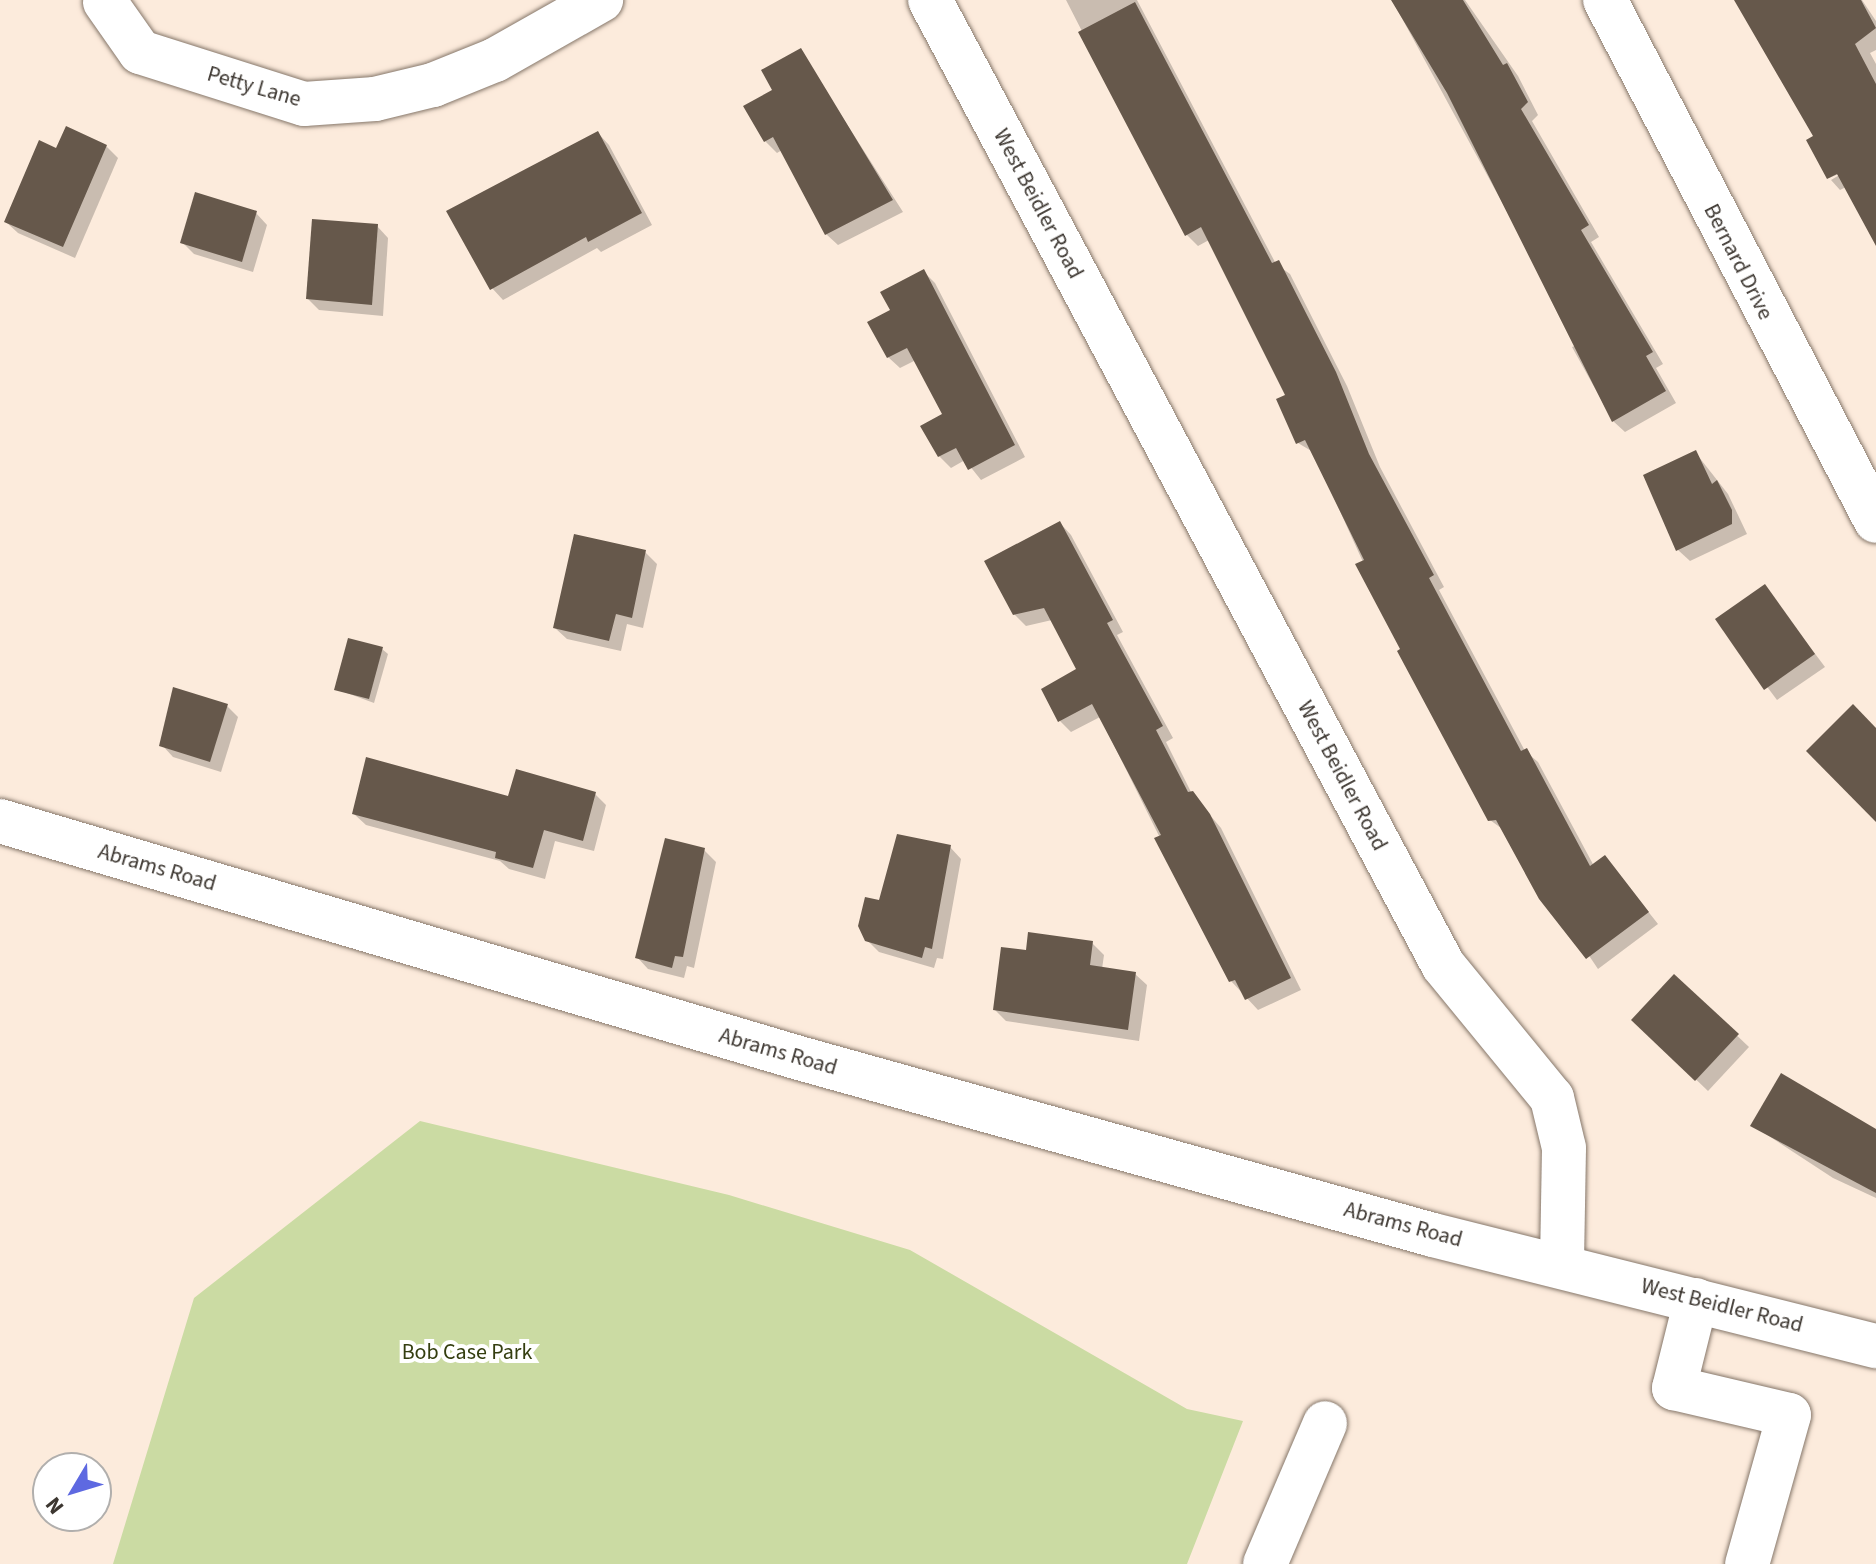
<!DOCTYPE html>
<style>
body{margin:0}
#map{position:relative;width:1876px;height:1564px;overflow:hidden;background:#fcebdc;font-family:"Source Sans 3",sans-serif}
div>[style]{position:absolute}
.green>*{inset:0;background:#cbdba3}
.shadow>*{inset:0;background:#0003}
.building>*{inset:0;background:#66584b}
.roads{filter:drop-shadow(0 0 2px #86776a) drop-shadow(0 0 2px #86776a)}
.minor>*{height:44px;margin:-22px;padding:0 22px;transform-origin:22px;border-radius:22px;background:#fff}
span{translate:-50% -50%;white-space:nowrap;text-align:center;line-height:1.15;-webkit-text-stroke:8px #fff;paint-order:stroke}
.street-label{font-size:22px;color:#3d3731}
.park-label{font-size:22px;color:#343e10}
.north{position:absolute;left:32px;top:1452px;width:80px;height:80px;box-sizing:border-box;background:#fff;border:2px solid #b1afad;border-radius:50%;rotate:232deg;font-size:22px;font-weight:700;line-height:32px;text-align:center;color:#3d3731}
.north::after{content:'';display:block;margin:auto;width:28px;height:36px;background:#5e69e1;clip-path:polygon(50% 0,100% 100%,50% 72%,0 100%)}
</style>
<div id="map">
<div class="green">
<div style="clip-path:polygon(420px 1121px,729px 1195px,910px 1250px,1187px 1409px,1243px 1421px,1187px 1564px,113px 1564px,194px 1298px)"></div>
</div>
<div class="shadow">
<div style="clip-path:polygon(1066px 0,1137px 0,1276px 264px,1290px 274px,1347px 386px,1380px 467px,1444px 587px,1439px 590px,1525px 751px,1538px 762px,1594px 866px,1605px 857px,1658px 924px,1598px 969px,1505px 831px,1490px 820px,1403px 650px,1313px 452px,1298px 443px,1288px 396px,1209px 240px,1198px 246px,1186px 234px)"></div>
<div style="clip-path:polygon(1392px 0,1465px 0,1518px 76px,1538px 115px,1532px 121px,1599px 237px,1591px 242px,1663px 364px,1656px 368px,1676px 403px,1625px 432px,1613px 421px,1572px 347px,1579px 344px)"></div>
<div style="clip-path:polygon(1753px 0,1862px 0,1876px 21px,1876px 50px,1870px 53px,1876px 64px,1876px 242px,1846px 187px,1840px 190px,1831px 180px,1846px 171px,1829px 178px,1809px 141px,1816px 137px,1740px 7px)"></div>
<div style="clip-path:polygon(800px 51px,903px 212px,838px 245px,826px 234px,782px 150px,777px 153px,765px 141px,775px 90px)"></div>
<div style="clip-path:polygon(598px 133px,609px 145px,652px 225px,601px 252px,597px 248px,503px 300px,492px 288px)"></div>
<div style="clip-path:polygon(106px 146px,118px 158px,75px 258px,18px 233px,6px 222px,57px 150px)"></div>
<div style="clip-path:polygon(256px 213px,267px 225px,253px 272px,194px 254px,183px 243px)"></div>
<div style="clip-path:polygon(377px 226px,388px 238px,383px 316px,319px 310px,308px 299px)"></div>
<div style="clip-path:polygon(923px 271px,935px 283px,1025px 457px,981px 480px,965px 460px,951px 468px,939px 456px,945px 415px,916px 360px,900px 368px,888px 357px,893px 311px)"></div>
<div style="clip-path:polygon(1695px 452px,1728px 494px,1747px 534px,1690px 561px,1678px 550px)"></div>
<div style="clip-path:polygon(1060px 523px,1071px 535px,1123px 632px,1117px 635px,1173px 738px,1166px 742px,1192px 794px,1221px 828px,1301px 990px,1258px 1010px,1231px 981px,1100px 717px,1071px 732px,1060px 721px,1079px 670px,1052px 620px,1026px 626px,1014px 614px)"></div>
<div style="clip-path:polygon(645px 552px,657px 564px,643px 628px,627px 624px,621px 651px,567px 639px,555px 628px)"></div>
<div style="clip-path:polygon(1764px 586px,1825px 667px,1777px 700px,1717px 620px)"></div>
<div style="clip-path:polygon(382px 649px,388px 654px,374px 703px,336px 689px)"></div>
<div style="clip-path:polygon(227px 706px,238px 717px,221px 772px,173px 757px,162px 745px)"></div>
<div style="clip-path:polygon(595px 794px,606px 805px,594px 851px,555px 841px,545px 879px,509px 869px,500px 861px,366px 825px,354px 814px)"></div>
<div style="clip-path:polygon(950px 847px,961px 859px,943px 959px,937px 958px,934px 968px,879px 952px,867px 940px,880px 902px)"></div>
<div style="clip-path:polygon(704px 850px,716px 862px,694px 968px,687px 966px,684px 978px,648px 969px,637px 957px)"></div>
<div style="clip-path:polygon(1092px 943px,1104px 955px,1102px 969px,1135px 974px,1147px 985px,1139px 1041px,1006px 1021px,995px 1010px,1027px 953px)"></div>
<div style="clip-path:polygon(1674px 976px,1749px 1047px,1708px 1091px,1634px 1020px)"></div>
<div style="clip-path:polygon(1752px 1125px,1876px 1131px,1876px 1198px,1833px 1178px)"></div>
</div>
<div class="building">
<div style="clip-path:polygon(1391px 0,1463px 0,1503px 65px,1507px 63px,1528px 102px,1521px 109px,1589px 225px,1581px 230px,1653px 352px,1646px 356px,1666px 391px,1612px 422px,1447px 93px)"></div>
<div style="clip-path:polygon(1734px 0,1861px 0,1876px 28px,1855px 44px,1876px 84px,1876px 246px,1837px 174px,1827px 179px,1806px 140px,1813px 136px)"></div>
<div style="clip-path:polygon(1135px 2px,1272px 263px,1279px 260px,1336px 372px,1369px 454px,1434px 575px,1429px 578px,1521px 751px,1527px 748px,1590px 866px,1605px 855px,1649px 912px,1586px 959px,1539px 899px,1496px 820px,1488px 821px,1397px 651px,1400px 649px,1355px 564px,1364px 560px,1305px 440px,1296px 444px,1276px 399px,1285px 395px,1201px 227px,1185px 236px,1078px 32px)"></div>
<div style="clip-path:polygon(801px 48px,893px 200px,825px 235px,773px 137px,764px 142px,743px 106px,772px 90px,761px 70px)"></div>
<div style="clip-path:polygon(66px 126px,107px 145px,63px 247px,4px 222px,39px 140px,56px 148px)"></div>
<div style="clip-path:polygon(598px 131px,642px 213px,588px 242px,586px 237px,490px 290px,446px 211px)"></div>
<div style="clip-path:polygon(195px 192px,257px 211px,242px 262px,180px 243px)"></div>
<div style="clip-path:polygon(312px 219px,378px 224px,372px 305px,306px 299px)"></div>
<div style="clip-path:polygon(924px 269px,1015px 445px,968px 470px,956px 448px,938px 457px,920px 426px,942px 414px,907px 348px,887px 358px,867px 322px,890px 310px,880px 292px)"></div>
<div style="clip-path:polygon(1696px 450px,1712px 484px,1717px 480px,1732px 510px,1732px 524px,1676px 551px,1643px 475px)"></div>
<div style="clip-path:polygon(1060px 521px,1113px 620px,1107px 623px,1163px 726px,1156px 730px,1188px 792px,1193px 791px,1210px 814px,1291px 978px,1245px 1000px,1235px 980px,1229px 982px,1154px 838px,1161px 835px,1092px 704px,1058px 722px,1041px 689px,1076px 669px,1044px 608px,1013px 615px,984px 561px)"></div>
<div style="clip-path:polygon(574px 534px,646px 550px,632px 618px,616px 614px,609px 641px,553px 628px)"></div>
<div style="clip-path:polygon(1765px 584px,1815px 654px,1764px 690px,1715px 619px)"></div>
<div style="clip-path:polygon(348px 638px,383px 647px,369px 699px,334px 690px)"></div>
<div style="clip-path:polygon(173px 687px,228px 704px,210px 762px,159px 746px)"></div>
<div style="clip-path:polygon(1853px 704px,1876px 728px,1876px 822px,1806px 751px)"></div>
<div style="clip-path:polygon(366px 757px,508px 796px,516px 769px,596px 792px,583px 841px,544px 830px,533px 868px,495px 858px,496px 852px,352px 814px)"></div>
<div style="clip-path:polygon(897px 834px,951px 845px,932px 949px,925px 947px,922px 958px,865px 941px,858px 926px,865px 897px,879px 900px)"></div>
<div style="clip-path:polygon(665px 838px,705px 848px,683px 957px,675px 956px,672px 968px,635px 958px)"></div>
<div style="clip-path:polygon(1028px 932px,1093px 941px,1090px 965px,1136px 972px,1128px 1030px,993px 1010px,1001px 947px,1026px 950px)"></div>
<div style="clip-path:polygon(1674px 974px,1739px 1034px,1695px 1081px,1631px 1020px)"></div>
<div style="clip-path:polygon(1781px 1073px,1876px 1129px,1876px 1193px,1750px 1126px)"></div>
</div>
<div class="roads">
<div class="minor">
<div style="left:930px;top:0;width:1093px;rotate:62deg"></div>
<div style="left:1443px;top:965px;width:172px;rotate:50.7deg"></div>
<div style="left:1552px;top:1098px;width:51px;rotate:76.5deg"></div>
<div style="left:1564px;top:1148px;width:117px;rotate:91deg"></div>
<div style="left:1605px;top:0;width:587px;rotate:62.52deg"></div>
<div style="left:105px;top:2px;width:61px;rotate:55deg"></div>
<div style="left:140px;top:52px;width:172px;rotate:17.6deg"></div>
<div style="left:304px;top:104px;width:71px;rotate:-4deg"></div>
<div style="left:375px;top:99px;width:60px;rotate:-13.6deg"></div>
<div style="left:433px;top:85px;width:67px;rotate:-22deg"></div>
<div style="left:495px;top:60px;width:122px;rotate:-29.5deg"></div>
<div style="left:0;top:821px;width:833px;rotate:16.52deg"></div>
<div style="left:799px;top:1058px;width:658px;rotate:15.6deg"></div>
<div style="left:1433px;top:1235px;width:457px;rotate:14.1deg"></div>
<div style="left:1696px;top:1300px;width:91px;rotate:104deg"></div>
<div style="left:1674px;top:1388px;width:118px;rotate:13.2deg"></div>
<div style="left:1789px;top:1415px;width:155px;rotate:105.7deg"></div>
<div style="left:1265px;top:1564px;width:153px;rotate:-66.9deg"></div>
</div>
</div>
<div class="street-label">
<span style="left:254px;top:87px;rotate:16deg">Petty Lane</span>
<span style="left:1038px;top:204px;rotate:62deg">West Beidler Road</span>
<span style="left:1738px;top:262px;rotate:63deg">Bernard Drive</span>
<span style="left:1342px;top:776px;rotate:62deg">West Beidler Road</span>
<span style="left:157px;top:868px;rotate:16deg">Abrams Road</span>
<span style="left:778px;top:1052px;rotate:16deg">Abrams Road</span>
<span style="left:1403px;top:1225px;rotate:15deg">Abrams Road</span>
<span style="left:1722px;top:1306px;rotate:14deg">West Beidler Road</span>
</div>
<div class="park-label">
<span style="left:467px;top:1353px">Bob Case Park</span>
</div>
<div class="north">N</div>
</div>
